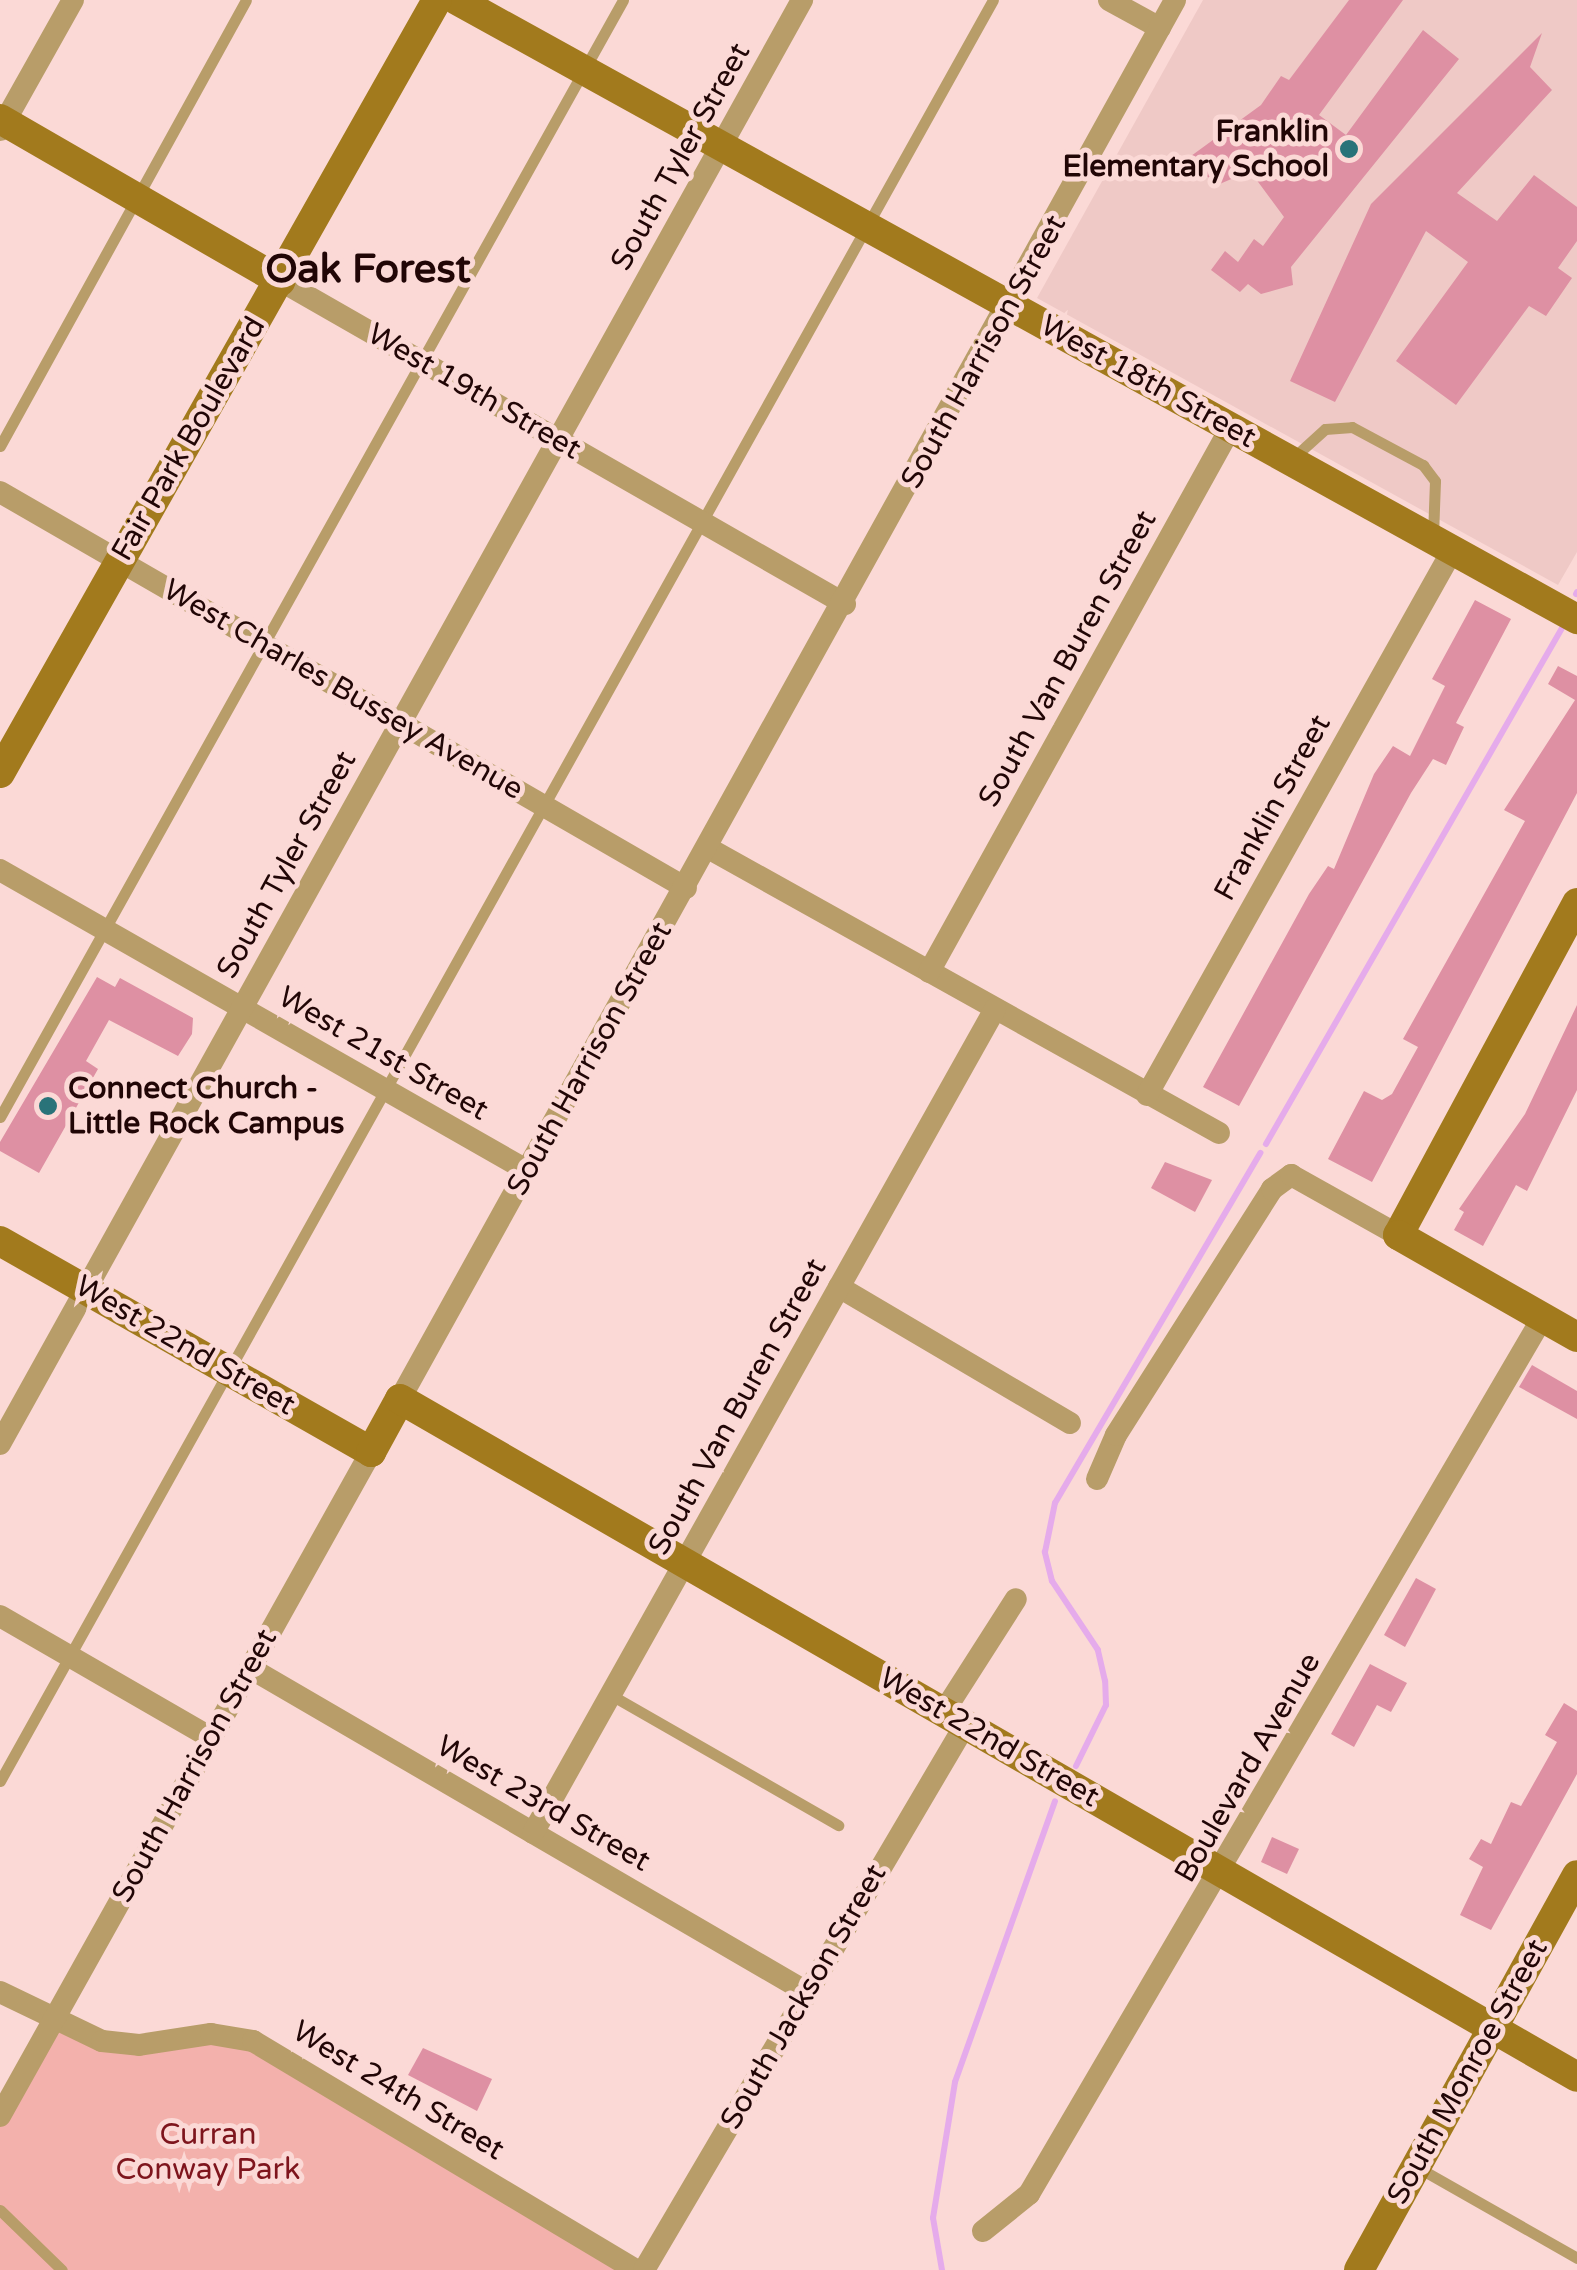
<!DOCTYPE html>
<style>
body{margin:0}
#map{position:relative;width:1577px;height:2270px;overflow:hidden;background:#fbd9d6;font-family:"Varela Round",sans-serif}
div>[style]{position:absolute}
.built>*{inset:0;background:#efc9c6}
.green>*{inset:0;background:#f3b1ac}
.stream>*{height:6px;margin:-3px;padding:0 3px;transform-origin:3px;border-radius:3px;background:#e5abeb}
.building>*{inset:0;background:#de90a3}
.lane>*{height:11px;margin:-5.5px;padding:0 5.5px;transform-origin:5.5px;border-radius:5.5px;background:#b89d69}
.street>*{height:22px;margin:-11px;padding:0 11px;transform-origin:11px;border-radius:11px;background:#b89d69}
.secondary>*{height:30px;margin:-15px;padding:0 15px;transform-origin:15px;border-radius:15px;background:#a27a1d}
.dots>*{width:28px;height:28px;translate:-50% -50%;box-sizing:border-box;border:5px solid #fbd9d6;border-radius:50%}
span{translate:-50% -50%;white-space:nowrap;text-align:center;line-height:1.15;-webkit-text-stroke:10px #fbd9d6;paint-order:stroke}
.poi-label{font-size:30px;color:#210606;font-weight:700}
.right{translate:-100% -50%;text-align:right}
.left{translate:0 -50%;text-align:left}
.street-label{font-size:30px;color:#210606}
.park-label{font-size:30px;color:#7e151d}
.district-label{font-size:40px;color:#210606;font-weight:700}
</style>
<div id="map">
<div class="built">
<div style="clip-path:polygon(1203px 0,1577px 0,1577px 552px,1558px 585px,1037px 298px)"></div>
</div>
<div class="green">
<div style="clip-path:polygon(52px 2022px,78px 2033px,230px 2036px,636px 2270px,0 2270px,0 2115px)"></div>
</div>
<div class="stream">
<div style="left:1576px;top:594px;width:2px;rotate:-63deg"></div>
<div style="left:1266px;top:1144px;width:595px;rotate:-60.16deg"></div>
<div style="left:1076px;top:1766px;width:68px;rotate:-63.8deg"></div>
<div style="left:1106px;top:1705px;width:24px;rotate:-92deg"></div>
<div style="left:1105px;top:1681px;width:32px;rotate:-103deg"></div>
<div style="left:1098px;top:1650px;width:83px;rotate:-123.7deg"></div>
<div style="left:1052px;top:1581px;width:30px;rotate:-104deg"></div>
<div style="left:1045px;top:1552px;width:50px;rotate:-78.5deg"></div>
<div style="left:1055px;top:1503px;width:406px;rotate:-59.6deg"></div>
<div style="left:942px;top:2270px;width:53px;rotate:-99.8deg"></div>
<div style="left:933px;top:2218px;width:138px;rotate:-80.8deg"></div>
<div style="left:955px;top:2082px;width:298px;rotate:-70.4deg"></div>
</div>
<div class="building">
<div style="clip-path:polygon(1349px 0,1403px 0,1319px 115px,1346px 135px,1423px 30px,1459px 59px,1291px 267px,1293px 285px,1261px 294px,1248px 284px,1240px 292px,1211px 270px,1225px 251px,1238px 262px,1254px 239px,1263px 246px,1284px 217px,1250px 171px,1215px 186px,1191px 156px,1261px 105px,1281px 76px,1289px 80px)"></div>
<div style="clip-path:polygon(1542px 33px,1530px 67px,1552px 90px,1457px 193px,1497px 221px,1534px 175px,1577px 207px,1577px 241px,1558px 268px,1572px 278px,1546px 316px,1529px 306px,1456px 405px,1396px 361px,1468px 262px,1426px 231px,1335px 402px,1290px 381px,1371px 204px)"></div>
<div style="clip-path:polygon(1475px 600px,1511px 619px,1456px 723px,1464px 727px,1446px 765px,1433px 759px,1411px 793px,1239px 1106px,1203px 1087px,1309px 894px,1328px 866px,1334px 869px,1374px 774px,1393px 746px,1410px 756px,1445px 686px,1432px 679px)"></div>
<div style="clip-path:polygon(1558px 666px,1577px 676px,1577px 793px,1372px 1182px,1328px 1159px,1364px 1091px,1382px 1100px,1392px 1094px,1418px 1047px,1403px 1039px,1525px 821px,1504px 810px,1575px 700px,1548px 684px)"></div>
<div style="clip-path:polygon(97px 977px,115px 987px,120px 978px,193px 1018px,192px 1034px,178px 1056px,109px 1020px,86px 1061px,98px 1069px,39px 1173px,0 1151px,0 1142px)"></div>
<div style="clip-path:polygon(1577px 1005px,1577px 1090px,1527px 1191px,1516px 1185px,1483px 1246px,1454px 1230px,1464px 1212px,1459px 1209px,1525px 1114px)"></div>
<div style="clip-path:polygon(1165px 1162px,1212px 1180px,1195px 1212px,1151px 1188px)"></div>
<div style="clip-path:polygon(1532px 1365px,1577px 1391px,1577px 1419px,1519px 1387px)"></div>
<div style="clip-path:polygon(1416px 1578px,1436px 1589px,1405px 1647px,1384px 1635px)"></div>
<div style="clip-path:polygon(1370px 1664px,1407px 1683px,1391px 1712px,1377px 1705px,1354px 1747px,1331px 1734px)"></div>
<div style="clip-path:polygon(1564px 1703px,1577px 1711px,1577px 1774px,1491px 1930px,1460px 1915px,1483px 1867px,1469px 1859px,1481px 1839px,1491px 1844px,1511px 1802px,1521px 1806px,1557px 1742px,1545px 1735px)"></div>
<div style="clip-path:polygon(1272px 1837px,1299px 1849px,1287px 1874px,1261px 1862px)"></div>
<div style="clip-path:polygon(423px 2048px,492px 2079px,477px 2111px,408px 2075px)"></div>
</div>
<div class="lane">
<div style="left:0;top:446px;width:509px;rotate:-61.12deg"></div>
<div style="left:1293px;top:458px;width:43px;rotate:-42.2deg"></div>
<div style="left:1325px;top:429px;width:27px;rotate:-4deg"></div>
<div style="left:1352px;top:427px;width:81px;rotate:28.2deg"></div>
<div style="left:1423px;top:465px;width:20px;rotate:53deg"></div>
<div style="left:1435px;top:481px;width:55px;rotate:92.1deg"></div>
<div style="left:0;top:1117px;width:1279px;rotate:-60.85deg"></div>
<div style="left:611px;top:1695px;width:262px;rotate:29.8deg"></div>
<div style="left:0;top:1781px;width:2039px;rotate:-60.86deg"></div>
<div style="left:1417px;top:2167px;width:184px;rotate:29.6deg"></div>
<div style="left:0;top:2210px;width:86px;rotate:44.1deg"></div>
</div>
<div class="street">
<div style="left:1109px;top:0;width:58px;rotate:28.8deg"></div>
<div style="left:0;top:130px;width:149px;rotate:-60.7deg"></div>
<div style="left:281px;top:281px;width:650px;rotate:29.8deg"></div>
<div style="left:0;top:492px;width:792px;rotate:30deg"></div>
<div style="left:708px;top:848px;width:585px;rotate:29.15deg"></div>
<div style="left:0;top:870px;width:608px;rotate:29.69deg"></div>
<div style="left:929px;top:972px;width:623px;rotate:-61.01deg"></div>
<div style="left:1147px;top:1095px;width:624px;rotate:-60.72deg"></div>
<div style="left:839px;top:1287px;width:268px;rotate:30.5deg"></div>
<div style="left:400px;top:1399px;width:1599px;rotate:-61.01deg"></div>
<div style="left:0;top:1444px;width:1652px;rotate:-60.95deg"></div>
<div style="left:1097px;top:1479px;width:48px;rotate:-66.6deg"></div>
<div style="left:1116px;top:1435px;width:291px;rotate:-57.6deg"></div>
<div style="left:1272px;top:1189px;width:24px;rotate:-36deg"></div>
<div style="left:1291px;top:1175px;width:123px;rotate:29.3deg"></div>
<div style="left:0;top:1616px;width:244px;rotate:30deg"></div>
<div style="left:250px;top:1668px;width:642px;rotate:30.2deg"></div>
<div style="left:943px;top:1713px;width:135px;rotate:-57.4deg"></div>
<div style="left:533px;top:1833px;width:945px;rotate:-60.72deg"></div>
<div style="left:0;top:1992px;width:113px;rotate:25.7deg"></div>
<div style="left:102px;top:2041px;width:37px;rotate:6deg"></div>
<div style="left:139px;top:2045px;width:73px;rotate:-8.7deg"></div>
<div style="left:211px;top:2034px;width:43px;rotate:9.5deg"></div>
<div style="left:253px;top:2041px;width:446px;rotate:30.9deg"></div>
<div style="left:0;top:2116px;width:761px;rotate:-60.81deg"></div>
<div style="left:983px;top:2231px;width:59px;rotate:-38.8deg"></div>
<div style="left:1029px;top:2194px;width:1017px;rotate:-59.63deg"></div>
<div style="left:644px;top:2270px;width:633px;rotate:-59.5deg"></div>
</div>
<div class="secondary">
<div style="left:457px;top:0;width:1280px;rotate:28.93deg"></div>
<div style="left:0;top:119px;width:324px;rotate:30deg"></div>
<div style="left:0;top:773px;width:888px;rotate:-60.52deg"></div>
<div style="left:1577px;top:903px;width:377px;rotate:118.3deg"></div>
<div style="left:1398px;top:1235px;width:206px;rotate:29.7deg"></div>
<div style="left:0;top:1241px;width:427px;rotate:29.6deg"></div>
<div style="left:371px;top:1452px;width:60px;rotate:-61.3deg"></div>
<div style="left:400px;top:1399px;width:1358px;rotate:29.94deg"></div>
<div style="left:1359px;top:2270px;width:451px;rotate:-61.1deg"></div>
</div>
<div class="dots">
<div style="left:1349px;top:149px;background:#297379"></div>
<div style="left:48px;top:1106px;background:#297379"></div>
</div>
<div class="poi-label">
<span class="right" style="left:1329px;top:149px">Franklin<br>Elementary School</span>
<span class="left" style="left:68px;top:1106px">Connect Church -<br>Little Rock Campus</span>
</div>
<div class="street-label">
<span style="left:681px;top:157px;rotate:-61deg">South Tyler Street</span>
<span style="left:984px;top:352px;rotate:-61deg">South Harrison Street</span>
<span style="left:1148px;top:382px;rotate:29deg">West 18th Street</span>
<span style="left:474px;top:392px;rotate:30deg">West 19th Street</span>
<span style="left:189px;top:439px;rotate:-60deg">Fair Park Boulevard</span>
<span style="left:1068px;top:659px;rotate:-61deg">South Van Buren Street</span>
<span style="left:343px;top:690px;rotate:30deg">West Charles Bussey Avenue</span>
<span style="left:1273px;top:808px;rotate:-61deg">Franklin Street</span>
<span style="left:287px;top:865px;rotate:-61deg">South Tyler Street</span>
<span style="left:383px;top:1054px;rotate:30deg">West 21st Street</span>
<span style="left:590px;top:1059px;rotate:-61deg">South Harrison Street</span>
<span style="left:185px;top:1346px;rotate:30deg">West 22nd Street</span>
<span style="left:738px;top:1407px;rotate:-61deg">South Van Buren Street</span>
<span style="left:989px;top:1738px;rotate:30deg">West 22nd Street</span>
<span style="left:195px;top:1766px;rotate:-61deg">South Harrison Street</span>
<span style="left:1248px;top:1768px;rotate:-60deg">Boulevard Avenue</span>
<span style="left:543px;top:1804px;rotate:30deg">West 23rd Street</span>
<span style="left:804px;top:1997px;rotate:-60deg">South Jackson Street</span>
<span style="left:1468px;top:2072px;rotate:-61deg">South Monroe Street</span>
<span style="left:398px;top:2091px;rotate:31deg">West 24th Street</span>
</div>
<div class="park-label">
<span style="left:208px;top:2152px">Curran<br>Conway Park</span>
</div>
<div class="district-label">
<span style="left:368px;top:269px">Oak Forest</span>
</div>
</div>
